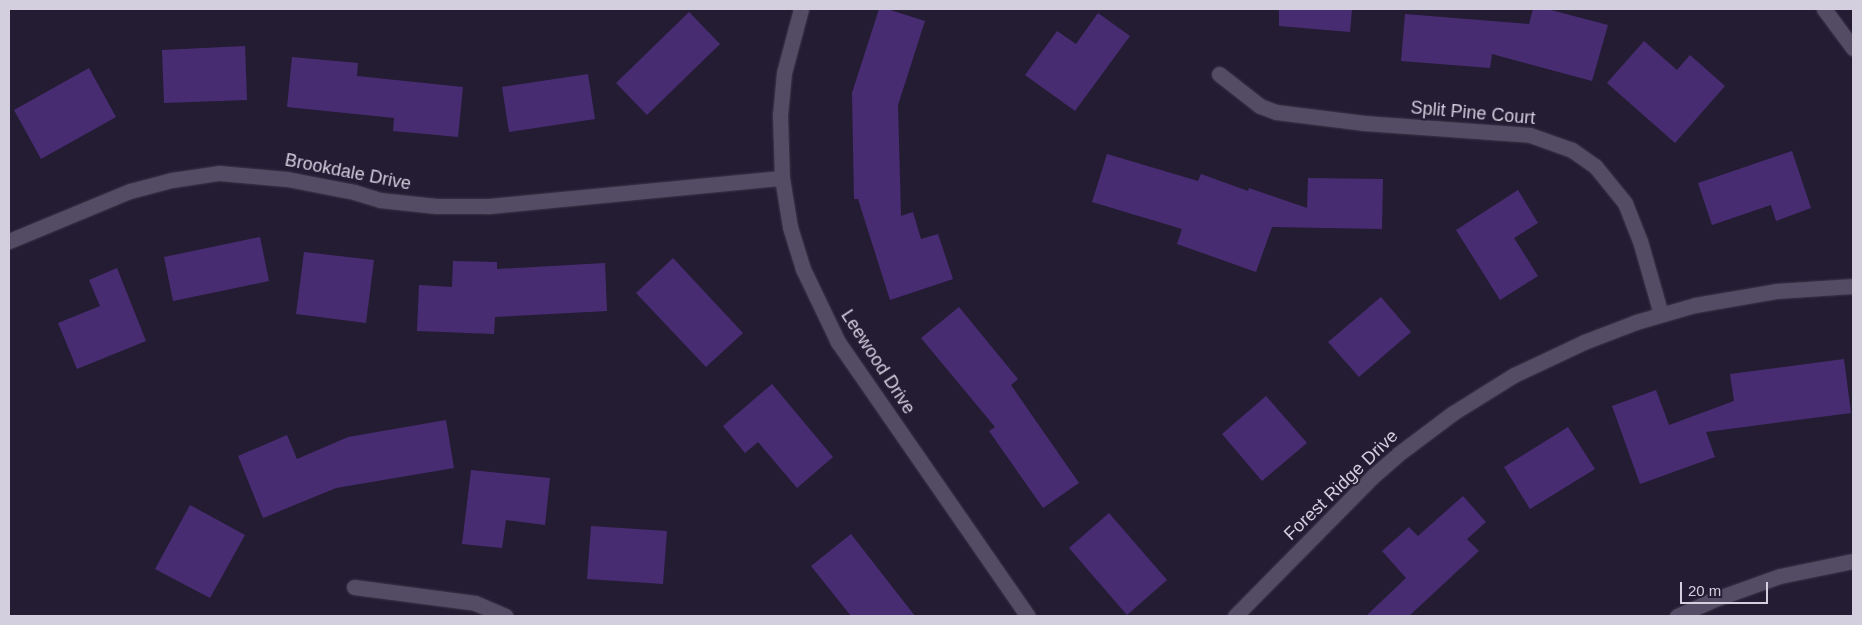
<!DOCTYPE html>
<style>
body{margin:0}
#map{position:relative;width:1862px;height:625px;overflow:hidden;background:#241c33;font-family:Arial,sans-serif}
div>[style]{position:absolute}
.building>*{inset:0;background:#482c72}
.roads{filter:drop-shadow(0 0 1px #3d3649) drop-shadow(0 0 1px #3d3649)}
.minor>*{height:15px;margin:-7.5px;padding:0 7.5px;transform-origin:7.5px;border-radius:7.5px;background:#544c65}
span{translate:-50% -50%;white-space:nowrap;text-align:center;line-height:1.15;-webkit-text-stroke:4px #241c33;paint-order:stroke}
.street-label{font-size:18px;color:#d3cfde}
.frame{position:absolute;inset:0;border:10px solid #d3cfde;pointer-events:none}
.scale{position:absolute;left:1680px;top:582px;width:88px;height:22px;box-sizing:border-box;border:2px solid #d3cfde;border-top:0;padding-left:6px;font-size:15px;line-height:18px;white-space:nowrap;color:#d3cfde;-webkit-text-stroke:4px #241c33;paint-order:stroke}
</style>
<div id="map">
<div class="building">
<div style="clip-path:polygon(879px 9px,887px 9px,925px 21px,898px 105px,901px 216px,913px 212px,921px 239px,938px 234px,953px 279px,890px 300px,858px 199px,854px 199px,852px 93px)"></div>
<div style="clip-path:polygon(1279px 9px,1352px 9px,1350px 32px,1279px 26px)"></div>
<div style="clip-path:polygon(1533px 9px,1547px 9px,1608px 25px,1592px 81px,1492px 54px,1490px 68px,1401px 61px,1405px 14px,1529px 24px)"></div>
<div style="clip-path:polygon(689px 12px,720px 44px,647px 115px,616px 83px)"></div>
<div style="clip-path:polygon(1098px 13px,1130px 36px,1075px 111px,1025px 75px,1057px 31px,1076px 44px)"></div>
<div style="clip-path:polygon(1644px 41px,1677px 70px,1690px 55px,1725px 86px,1675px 143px,1607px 83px)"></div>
<div style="clip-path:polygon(245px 46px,247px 100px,164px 103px,162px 50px)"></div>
<div style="clip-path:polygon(292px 57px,358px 63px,357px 76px,463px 87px,458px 137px,393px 131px,394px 118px,287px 107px)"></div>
<div style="clip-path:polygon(89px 68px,116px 117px,41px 159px,14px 110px)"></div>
<div style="clip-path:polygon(588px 74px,595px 119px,509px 132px,502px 87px)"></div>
<div style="clip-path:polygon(1792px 151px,1811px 208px,1776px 221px,1771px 205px,1712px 225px,1698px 183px)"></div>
<div style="clip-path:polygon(1107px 154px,1198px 181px,1201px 174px,1248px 191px,1249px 188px,1307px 208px,1308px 178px,1383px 179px,1382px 229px,1272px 227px,1256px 272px,1177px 244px,1182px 229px,1092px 202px)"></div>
<div style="clip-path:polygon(1518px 190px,1538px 223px,1514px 238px,1538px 276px,1500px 300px,1456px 230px)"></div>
<div style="clip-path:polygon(260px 237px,269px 281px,173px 301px,164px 257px)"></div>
<div style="clip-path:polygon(304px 252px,374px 260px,366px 323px,296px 314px)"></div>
<div style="clip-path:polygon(673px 258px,743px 333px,706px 367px,636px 293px)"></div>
<div style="clip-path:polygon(453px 261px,497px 262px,497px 269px,605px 263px,607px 311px,495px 317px,494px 334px,417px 331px,419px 285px,452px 287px)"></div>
<div style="clip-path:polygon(117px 268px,146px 341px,77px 369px,58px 323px,100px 306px,89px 280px)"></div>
<div style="clip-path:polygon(1381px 297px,1411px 332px,1359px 377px,1328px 342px)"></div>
<div style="clip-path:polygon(959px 307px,1018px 379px,1011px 385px,1079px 483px,1043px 508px,989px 431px,995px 427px,921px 338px)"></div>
<div style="clip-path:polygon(1844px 359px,1851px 413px,1706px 432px,1715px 457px,1640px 484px,1612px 406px,1656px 390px,1669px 425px,1734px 401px,1730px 374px)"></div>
<div style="clip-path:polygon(772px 384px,833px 457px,797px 488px,758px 442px,745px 453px,723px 426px)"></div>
<div style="clip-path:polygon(1266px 396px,1307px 443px,1262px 481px,1222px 434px)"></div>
<div style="clip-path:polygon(446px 420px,454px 468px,336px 488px,263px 518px,238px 456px,287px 435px,297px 459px,348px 437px)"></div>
<div style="clip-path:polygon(1568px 427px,1595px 469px,1530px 509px,1504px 467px)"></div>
<div style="clip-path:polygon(471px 470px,550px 478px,545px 525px,506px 520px,502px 548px,462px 544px)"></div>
<div style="clip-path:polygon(1463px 496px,1486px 522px,1467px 539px,1479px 551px,1409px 616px,1366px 616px,1406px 578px,1382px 551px,1409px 527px,1418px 536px)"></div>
<div style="clip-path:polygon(190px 505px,245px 535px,210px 598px,155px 569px)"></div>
<div style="clip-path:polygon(1109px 513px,1167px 580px,1127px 615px,1069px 548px)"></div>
<div style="clip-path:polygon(591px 526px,667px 531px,663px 584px,587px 579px)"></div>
<div style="clip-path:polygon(851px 534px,915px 616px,851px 616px,811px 566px)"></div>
</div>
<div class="roads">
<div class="minor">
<div style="left:801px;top:9px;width:66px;rotate:104.9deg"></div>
<div style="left:784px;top:73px;width:42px;rotate:95.4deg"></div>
<div style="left:780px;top:115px;width:63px;rotate:88.2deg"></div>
<div style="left:782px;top:178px;width:50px;rotate:80.7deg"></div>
<div style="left:790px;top:227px;width:44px;rotate:72.8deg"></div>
<div style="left:803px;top:269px;width:81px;rotate:64.4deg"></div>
<div style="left:838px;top:342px;width:333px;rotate:55.3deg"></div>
<div style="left:1824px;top:9px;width:49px;rotate:53.4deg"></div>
<div style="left:1219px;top:74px;width:52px;rotate:38deg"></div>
<div style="left:1260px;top:106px;width:17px;rotate:21deg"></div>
<div style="left:1276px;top:112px;width:89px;rotate:7.1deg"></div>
<div style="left:1364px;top:123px;width:166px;rotate:4.1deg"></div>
<div style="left:1530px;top:135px;width:45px;rotate:19.7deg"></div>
<div style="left:1572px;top:150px;width:28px;rotate:35deg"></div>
<div style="left:1595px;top:166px;width:48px;rotate:51deg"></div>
<div style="left:1625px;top:203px;width:41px;rotate:68.5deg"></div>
<div style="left:1640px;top:241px;width:76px;rotate:74deg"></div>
<div style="left:9px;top:241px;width:131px;rotate:-22.5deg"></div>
<div style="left:130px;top:191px;width:43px;rotate:-14.7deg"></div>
<div style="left:172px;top:180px;width:48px;rotate:-8.5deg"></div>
<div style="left:219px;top:173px;width:68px;rotate:5deg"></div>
<div style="left:287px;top:179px;width:68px;rotate:11deg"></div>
<div style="left:354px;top:192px;width:27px;rotate:17deg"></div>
<div style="left:380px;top:200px;width:56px;rotate:6.1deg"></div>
<div style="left:436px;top:206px;width:53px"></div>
<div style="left:489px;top:206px;width:294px;rotate:-5.5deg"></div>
<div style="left:354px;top:587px;width:122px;rotate:7.5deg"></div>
<div style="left:475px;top:603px;width:33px;rotate:23deg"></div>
<div style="left:1235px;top:616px;width:195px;rotate:-45.4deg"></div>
<div style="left:1372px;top:477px;width:33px;rotate:-41deg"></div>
<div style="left:1397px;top:455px;width:70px;rotate:-36.9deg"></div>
<div style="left:1453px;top:413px;width:72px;rotate:-31.9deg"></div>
<div style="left:1514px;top:375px;width:77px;rotate:-25.2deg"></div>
<div style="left:1584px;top:342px;width:56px;rotate:-21deg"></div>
<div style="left:1636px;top:322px;width:61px;rotate:-16.1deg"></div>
<div style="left:1695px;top:305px;width:82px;rotate:-9.8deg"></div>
<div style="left:1776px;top:291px;width:77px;rotate:-3.7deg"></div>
<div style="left:1677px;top:616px;width:36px;rotate:-24deg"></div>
<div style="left:1710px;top:601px;width:74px;rotate:-19.7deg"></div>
<div style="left:1780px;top:576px;width:75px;rotate:-11.6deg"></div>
</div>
</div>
<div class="street-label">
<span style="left:1473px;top:113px;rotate:5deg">Split Pine Court</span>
<span style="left:348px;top:172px;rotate:11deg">Brookdale Drive</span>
<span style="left:878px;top:362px;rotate:57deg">Leewood Drive</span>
<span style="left:1341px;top:485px;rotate:-44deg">Forest Ridge Drive</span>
</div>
<div class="frame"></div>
<div class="scale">20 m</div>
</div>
